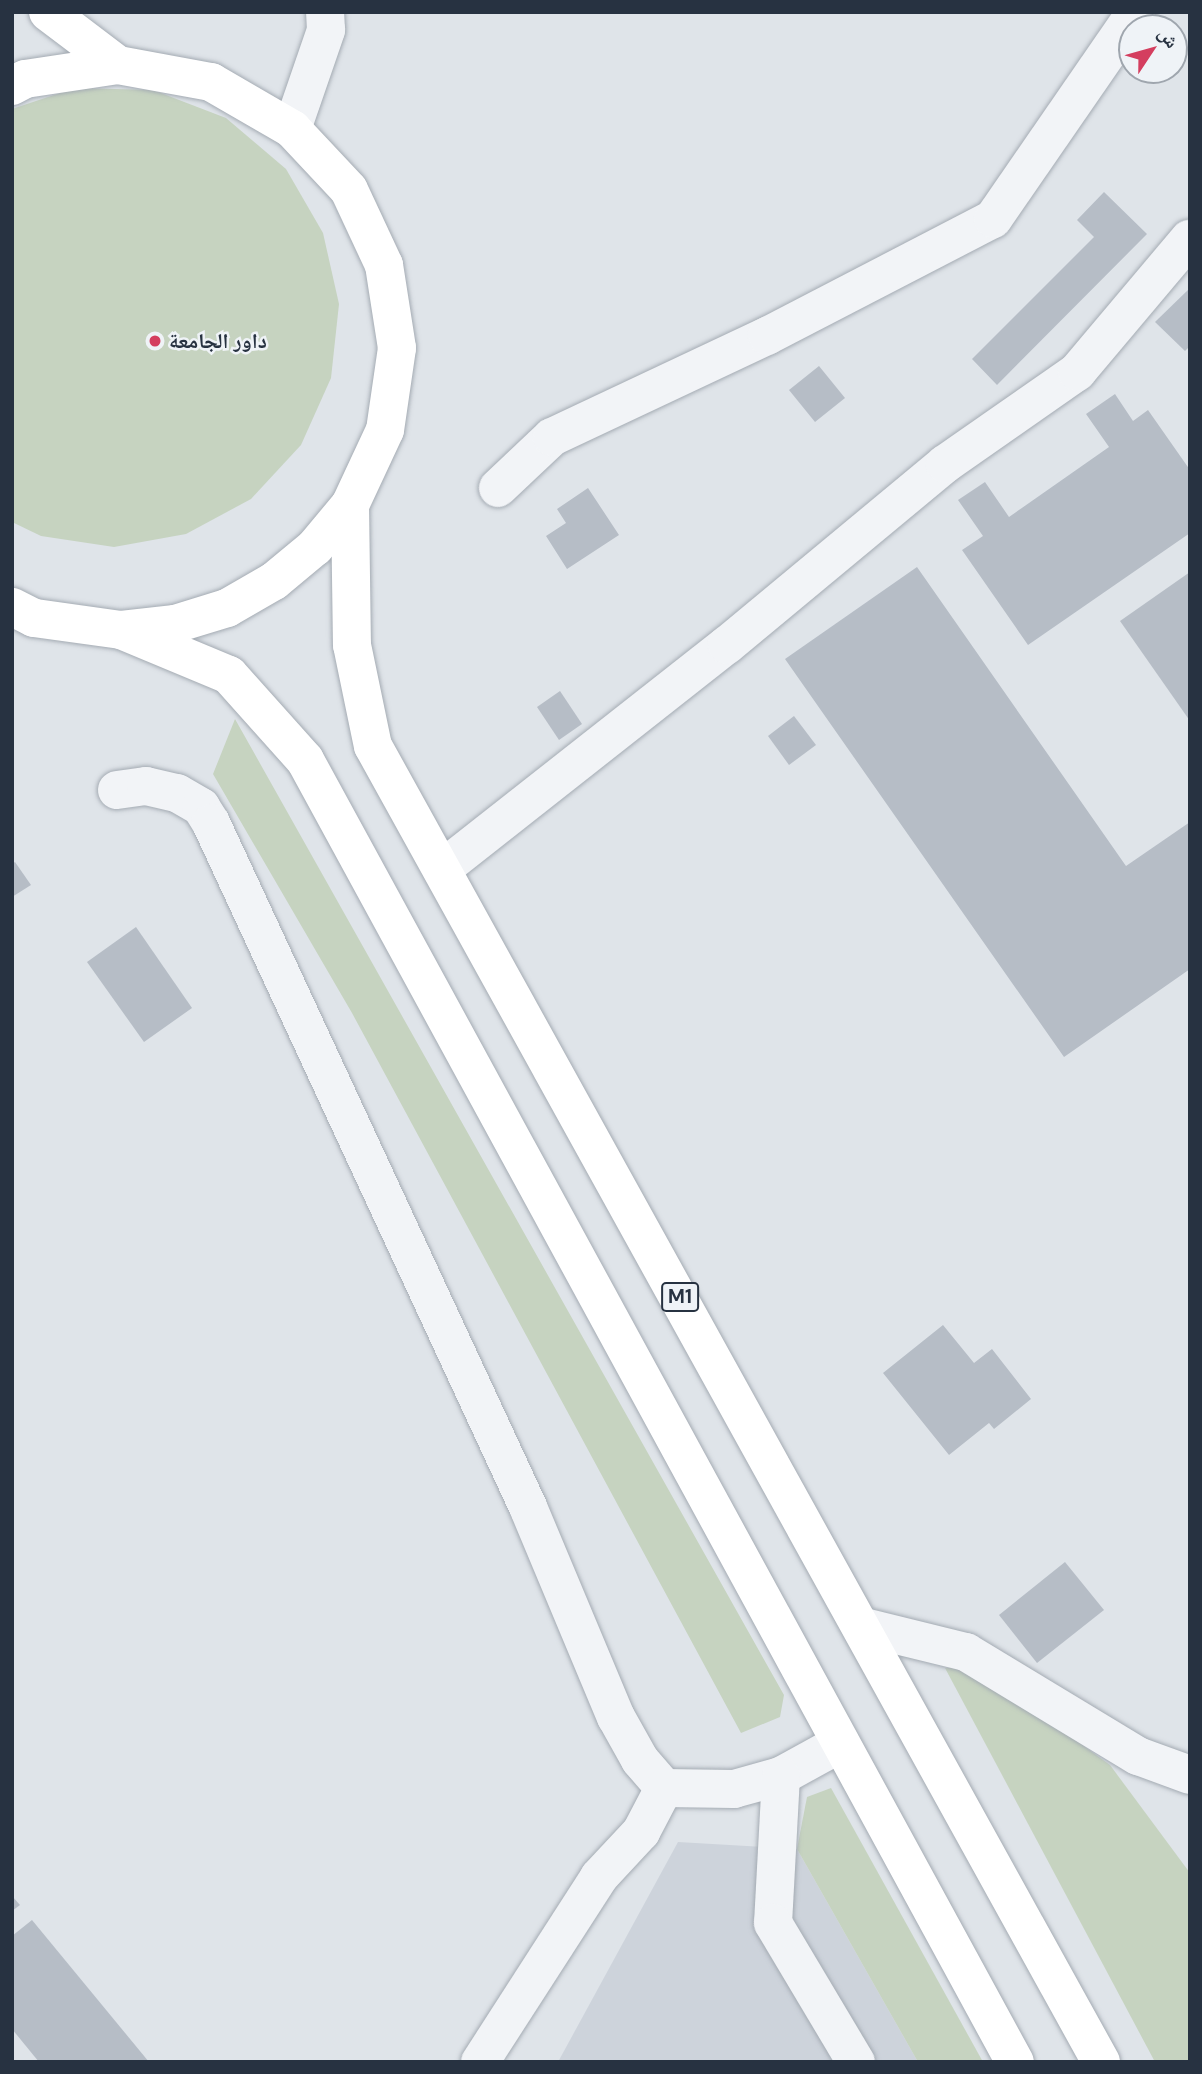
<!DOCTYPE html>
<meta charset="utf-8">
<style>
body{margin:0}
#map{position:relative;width:1202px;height:2074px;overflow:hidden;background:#dfe4e9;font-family:"DM Sans","Noto Naskh Arabic",sans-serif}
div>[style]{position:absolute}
.built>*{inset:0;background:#cdd3db}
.green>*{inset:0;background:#c6d3c0}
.building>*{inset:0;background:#b6bdc6}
.roads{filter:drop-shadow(0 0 2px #a4abb3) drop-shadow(0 0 2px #a4abb3)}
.minor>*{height:38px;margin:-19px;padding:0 19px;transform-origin:19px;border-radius:19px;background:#f2f4f7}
.major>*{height:38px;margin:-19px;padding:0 19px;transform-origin:19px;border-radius:19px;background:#fff}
.highway>*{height:38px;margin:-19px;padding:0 19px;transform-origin:19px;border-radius:19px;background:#fff}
.dots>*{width:19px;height:19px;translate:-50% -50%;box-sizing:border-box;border:4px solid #eff3f7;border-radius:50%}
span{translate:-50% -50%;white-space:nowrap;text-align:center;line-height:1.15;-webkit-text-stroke:5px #eff3f7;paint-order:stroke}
.shield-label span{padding:2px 5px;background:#eff3f7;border:2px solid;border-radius:5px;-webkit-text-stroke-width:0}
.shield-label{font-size:19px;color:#273241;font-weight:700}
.poi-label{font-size:21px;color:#273241;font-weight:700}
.left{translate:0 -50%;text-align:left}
.frame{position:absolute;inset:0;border:14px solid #273241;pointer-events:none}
.north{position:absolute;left:1118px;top:14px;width:70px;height:70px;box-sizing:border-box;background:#eff3f7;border:2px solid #9fa6ae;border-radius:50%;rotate:54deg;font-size:19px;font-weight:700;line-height:28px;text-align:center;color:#273241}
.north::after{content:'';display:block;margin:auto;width:24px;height:32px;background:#d43e5f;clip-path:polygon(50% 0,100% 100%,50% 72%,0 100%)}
</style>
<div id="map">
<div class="built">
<div style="clip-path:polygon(678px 1842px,797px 1849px,918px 2062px,558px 2062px)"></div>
</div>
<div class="green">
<div style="clip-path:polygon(75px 88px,153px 90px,226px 118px,286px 169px,323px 233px,339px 304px,331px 378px,301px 445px,251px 499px,186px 534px,114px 547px,41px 536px,12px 522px,12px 109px)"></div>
<div style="clip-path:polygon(235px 719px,784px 1695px,780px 1717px,741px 1733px,352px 1013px,213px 774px)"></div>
<div style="clip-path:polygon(972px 1665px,1110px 1765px,1190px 1873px,1190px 2062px,1155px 2062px,945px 1668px)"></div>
<div style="clip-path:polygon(831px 1788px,983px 2062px,918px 2062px,797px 1849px,807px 1797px)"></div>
</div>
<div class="building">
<div style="clip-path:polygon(1104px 192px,1147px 234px,997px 385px,972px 359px,1094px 237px,1077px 220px)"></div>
<div style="clip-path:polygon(1190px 288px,1190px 346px,1185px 351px,1155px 322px)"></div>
<div style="clip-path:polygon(819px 366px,845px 398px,815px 422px,789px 390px)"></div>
<div style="clip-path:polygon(1115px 394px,1133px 421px,1148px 410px,1190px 470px,1190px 533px,1028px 645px,962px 550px,983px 536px,958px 500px,985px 482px,1009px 517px,1109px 447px,1086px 414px)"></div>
<div style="clip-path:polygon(588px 488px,619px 535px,567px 569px,546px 536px,566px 523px,557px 509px)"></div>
<div style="clip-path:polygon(917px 567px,1126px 866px,1190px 822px,1190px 969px,1064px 1057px,785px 659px)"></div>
<div style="clip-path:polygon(1190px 572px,1190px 721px,1120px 621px)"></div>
<div style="clip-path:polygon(560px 691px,582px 724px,559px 740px,537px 707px)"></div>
<div style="clip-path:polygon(794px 716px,816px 745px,789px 765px,768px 736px)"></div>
<div style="clip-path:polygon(15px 862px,31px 885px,12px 897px,12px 864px)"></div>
<div style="clip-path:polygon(136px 927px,192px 1008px,144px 1042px,87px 962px)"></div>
<div style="clip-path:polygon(943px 1325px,974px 1363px,992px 1349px,1031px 1399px,994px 1429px,989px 1423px,949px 1455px,883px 1373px)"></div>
<div style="clip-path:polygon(1065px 1562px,1104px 1610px,1037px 1663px,999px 1615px)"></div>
<div style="clip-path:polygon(12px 1896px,20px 1905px,12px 1911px)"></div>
<div style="clip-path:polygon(32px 1920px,149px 2062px,39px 2062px,12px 2029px,12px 1936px)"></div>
</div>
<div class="roads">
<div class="minor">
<div style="left:292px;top:129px;width:105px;rotate:-71deg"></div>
<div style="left:326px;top:30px;width:18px;rotate:-93deg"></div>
<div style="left:498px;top:488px;width:74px;rotate:-43.4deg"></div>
<div style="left:552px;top:437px;width:238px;rotate:-25.2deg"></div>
<div style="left:767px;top:336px;width:254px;rotate:-27.4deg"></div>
<div style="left:993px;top:219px;width:252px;rotate:-55.4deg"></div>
<div style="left:117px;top:790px;width:29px;rotate:-8deg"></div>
<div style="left:146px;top:786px;width:32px;rotate:13deg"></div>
<div style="left:177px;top:793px;width:28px;rotate:30deg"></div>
<div style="left:201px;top:807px;width:19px;rotate:58deg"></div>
<div style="left:211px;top:823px;width:754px;rotate:65.13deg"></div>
<div style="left:528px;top:1507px;width:228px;rotate:67.3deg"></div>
<div style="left:616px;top:1717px;width:49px;rotate:60.8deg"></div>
<div style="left:640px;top:1760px;width:37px;rotate:49deg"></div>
<div style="left:664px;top:1788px;width:70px;rotate:0.8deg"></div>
<div style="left:734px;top:1789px;width:49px;rotate:-15.5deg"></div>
<div style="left:781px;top:1776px;width:68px;rotate:-28.8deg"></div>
<div style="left:442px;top:869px;width:362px;rotate:-38.2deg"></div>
<div style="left:727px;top:645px;width:283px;rotate:-39.7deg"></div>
<div style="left:945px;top:464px;width:161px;rotate:-34.9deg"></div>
<div style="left:1077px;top:372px;width:174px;rotate:-49.9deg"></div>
<div style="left:864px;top:1627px;width:105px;rotate:13.8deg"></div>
<div style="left:966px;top:1652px;width:201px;rotate:31.2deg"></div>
<div style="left:1138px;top:1756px;width:55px;rotate:20.1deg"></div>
<div style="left:781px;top:1776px;width:147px;rotate:93.1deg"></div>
<div style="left:773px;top:1923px;width:162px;rotate:59.2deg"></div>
<div style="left:480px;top:2062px;width:220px;rotate:-57.2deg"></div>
<div style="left:599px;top:1877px;width:62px;rotate:-47deg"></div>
<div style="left:641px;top:1832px;width:50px;rotate:-62.4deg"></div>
</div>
<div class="major">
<div style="left:48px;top:12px;width:88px;rotate:37.1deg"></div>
<div style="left:12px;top:86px;width:15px;rotate:-28deg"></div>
<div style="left:25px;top:79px;width:94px;rotate:-8.6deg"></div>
<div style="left:118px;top:65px;width:95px;rotate:10.4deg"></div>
<div style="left:211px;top:82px;width:94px;rotate:30.1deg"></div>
<div style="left:292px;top:129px;width:83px;rotate:46.9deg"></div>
<div style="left:349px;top:190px;width:83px;rotate:65deg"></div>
<div style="left:384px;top:265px;width:84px;rotate:81.1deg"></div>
<div style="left:397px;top:348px;width:83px;rotate:98.3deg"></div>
<div style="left:385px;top:430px;width:83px;rotate:115deg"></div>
<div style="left:350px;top:505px;width:55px;rotate:129.8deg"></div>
<div style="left:315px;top:547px;width:53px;rotate:140.3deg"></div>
<div style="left:274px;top:581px;width:54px;rotate:150.1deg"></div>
<div style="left:227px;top:608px;width:54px;rotate:162.9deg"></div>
<div style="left:175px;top:624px;width:54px;rotate:173.7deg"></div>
<div style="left:121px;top:630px;width:88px;rotate:-172.1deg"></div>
<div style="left:34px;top:618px;width:25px;rotate:-153deg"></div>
</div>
<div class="highway">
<div style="left:350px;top:505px;width:140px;rotate:89.2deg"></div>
<div style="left:352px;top:645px;width:103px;rotate:78.3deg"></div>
<div style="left:373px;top:746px;width:1504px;rotate:61.05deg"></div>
<div style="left:121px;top:630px;width:117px;rotate:22.6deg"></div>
<div style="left:229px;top:675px;width:114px;rotate:48.2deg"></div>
<div style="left:305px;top:760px;width:1483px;rotate:61.4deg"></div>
</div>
</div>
<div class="dots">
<div style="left:155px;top:341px;background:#d43e5f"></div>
</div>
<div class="shield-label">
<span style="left:680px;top:1297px">M1</span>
</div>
<div class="poi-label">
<span class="left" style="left:169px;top:341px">داور الجامعة</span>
</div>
<div class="frame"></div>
<div class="north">ش</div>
</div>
